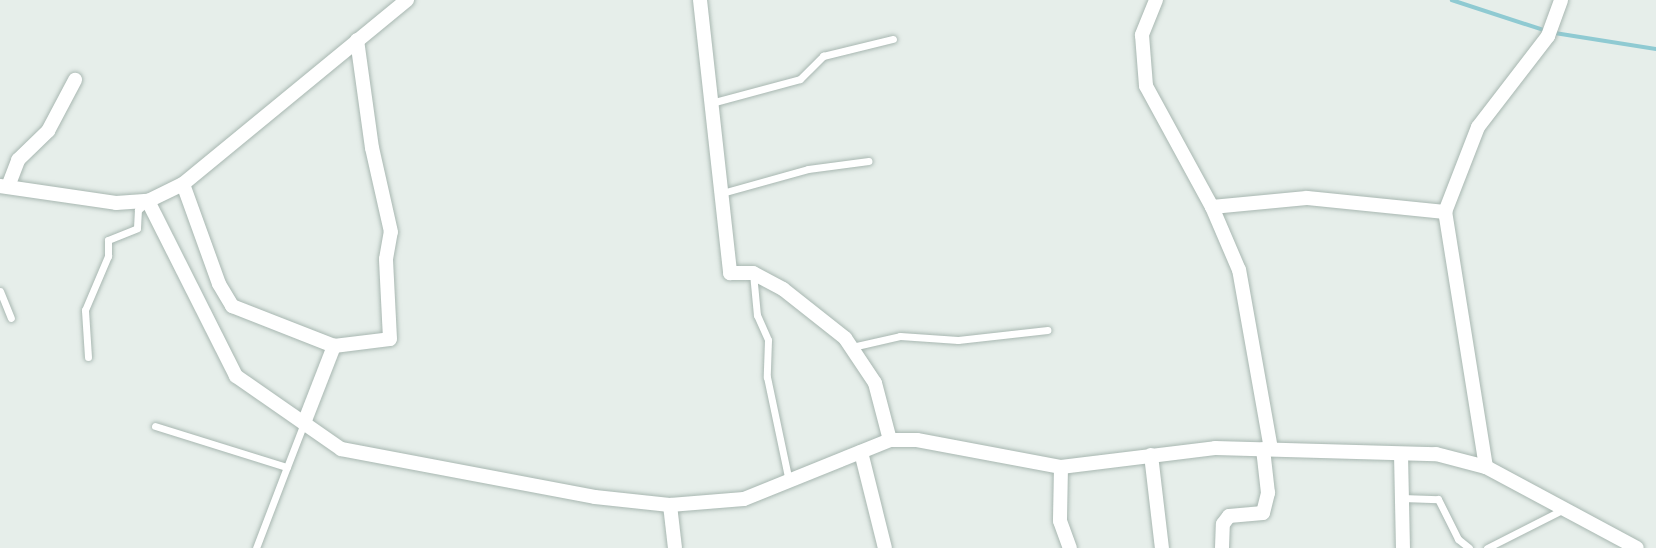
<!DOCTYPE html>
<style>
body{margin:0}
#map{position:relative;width:1656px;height:548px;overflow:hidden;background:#e6eeea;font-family:"DM Sans",sans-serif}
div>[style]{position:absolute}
.stream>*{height:3.5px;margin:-1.75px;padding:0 1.75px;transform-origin:1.75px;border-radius:1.75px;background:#8fcad2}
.roads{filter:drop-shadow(0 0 2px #a8b7b1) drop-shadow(0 0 2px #a8b7b1)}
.service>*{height:7px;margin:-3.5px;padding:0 3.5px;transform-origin:3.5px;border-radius:3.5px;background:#fff}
.minor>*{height:14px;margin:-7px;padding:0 7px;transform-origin:7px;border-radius:7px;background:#fff}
span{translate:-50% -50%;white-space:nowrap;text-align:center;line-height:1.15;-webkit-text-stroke:5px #f7fbf8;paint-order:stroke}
</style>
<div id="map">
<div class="stream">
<div style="left:1452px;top:0;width:100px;rotate:18.1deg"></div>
<div style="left:1555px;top:33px;width:102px;rotate:9deg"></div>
</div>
<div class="roads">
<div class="service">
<div style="left:711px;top:103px;width:92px;rotate:-15.1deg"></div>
<div style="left:800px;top:79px;width:33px;rotate:-45deg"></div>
<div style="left:823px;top:56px;width:72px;rotate:-13.7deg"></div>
<div style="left:722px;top:193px;width:89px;rotate:-15.6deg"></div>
<div style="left:808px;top:169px;width:61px;rotate:-7.6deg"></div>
<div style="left:753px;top:273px;width:42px;rotate:84.6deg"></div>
<div style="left:757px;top:315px;width:27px;rotate:66deg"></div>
<div style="left:768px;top:340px;width:37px;rotate:92deg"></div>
<div style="left:767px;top:377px;width:106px;rotate:78.1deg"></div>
<div style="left:0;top:291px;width:29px;rotate:68deg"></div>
<div style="left:852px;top:347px;width:49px;rotate:-12.9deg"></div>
<div style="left:900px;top:336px;width:58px;rotate:3.9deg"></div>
<div style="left:958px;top:340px;width:90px;rotate:-6.4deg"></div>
<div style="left:88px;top:357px;width:47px;rotate:-93.7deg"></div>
<div style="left:85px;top:310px;width:59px;rotate:-66.9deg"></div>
<div style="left:108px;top:256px;width:16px;rotate:-90deg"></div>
<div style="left:108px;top:240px;width:31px;rotate:-22deg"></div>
<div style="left:137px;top:228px;width:18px;rotate:-87deg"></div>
<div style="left:138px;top:210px;width:9px;rotate:-41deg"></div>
<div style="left:155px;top:426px;width:138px;rotate:17.3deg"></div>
<div style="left:287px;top:467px;width:47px;rotate:-68.9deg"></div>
<div style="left:1402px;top:498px;width:36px;rotate:2deg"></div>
<div style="left:1438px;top:499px;width:45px;rotate:63.4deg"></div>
<div style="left:1458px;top:539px;width:14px;rotate:39deg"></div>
<div style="left:256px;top:548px;width:87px;rotate:-69.1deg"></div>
<div style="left:1487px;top:548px;width:86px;rotate:-26.9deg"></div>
</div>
<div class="minor">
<div style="left:700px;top:0;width:275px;rotate:83.7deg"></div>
<div style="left:730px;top:273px;width:23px"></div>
<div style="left:753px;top:273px;width:34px;rotate:28deg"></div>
<div style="left:783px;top:289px;width:79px;rotate:38.3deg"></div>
<div style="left:845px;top:338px;width:54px;rotate:56.3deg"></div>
<div style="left:875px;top:383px;width:59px;rotate:75.3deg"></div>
<div style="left:1156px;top:0;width:38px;rotate:112deg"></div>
<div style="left:1142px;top:35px;width:51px;rotate:85.5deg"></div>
<div style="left:1146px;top:86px;width:138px;rotate:61.4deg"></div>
<div style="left:9px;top:184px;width:26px;rotate:-69deg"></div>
<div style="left:18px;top:160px;width:42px;rotate:-44deg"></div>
<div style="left:48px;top:131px;width:58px;rotate:-62.1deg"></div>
<div style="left:183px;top:184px;width:106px;rotate:70.2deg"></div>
<div style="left:219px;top:284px;width:26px;rotate:59deg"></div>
<div style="left:232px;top:306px;width:110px;rotate:21.4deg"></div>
<div style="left:334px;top:346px;width:56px;rotate:-7.1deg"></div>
<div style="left:390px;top:339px;width:80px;rotate:-92.9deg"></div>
<div style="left:386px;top:259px;width:27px;rotate:-80deg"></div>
<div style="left:391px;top:232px;width:86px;rotate:-102.7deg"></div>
<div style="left:372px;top:148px;width:109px;rotate:-97.9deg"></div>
<div style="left:0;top:186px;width:117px;rotate:8.3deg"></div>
<div style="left:116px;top:203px;width:32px;rotate:-4deg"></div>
<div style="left:148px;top:201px;width:39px;rotate:-26deg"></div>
<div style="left:183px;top:184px;width:290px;rotate:-39.4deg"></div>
<div style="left:148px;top:201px;width:196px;rotate:63.3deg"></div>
<div style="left:236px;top:376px;width:128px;rotate:34.8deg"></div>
<div style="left:341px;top:449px;width:258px;rotate:10.7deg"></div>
<div style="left:595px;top:497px;width:75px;rotate:6.1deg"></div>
<div style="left:670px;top:505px;width:74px;rotate:-4.6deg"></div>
<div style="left:744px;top:499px;width:157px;rotate:-22deg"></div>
<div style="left:890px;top:440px;width:27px"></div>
<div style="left:917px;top:440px;width:147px;rotate:10.6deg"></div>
<div style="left:1061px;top:467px;width:155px;rotate:-7deg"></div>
<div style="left:1215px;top:448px;width:221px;rotate:1.6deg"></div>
<div style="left:1436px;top:454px;width:52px;rotate:14.6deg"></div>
<div style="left:1486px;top:467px;width:171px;rotate:28.2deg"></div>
<div style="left:304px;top:423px;width:83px;rotate:-68.7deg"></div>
<div style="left:1271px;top:449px;width:182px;rotate:-100.1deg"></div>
<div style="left:1239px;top:270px;width:69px;rotate:-113.2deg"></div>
<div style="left:1212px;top:207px;width:95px;rotate:-5.4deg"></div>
<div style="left:1307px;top:198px;width:139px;rotate:5.8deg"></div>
<div style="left:861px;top:452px;width:99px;rotate:76deg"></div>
<div style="left:1401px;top:454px;width:94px;rotate:88.8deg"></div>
<div style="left:1151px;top:455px;width:94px;rotate:83.3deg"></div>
<div style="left:1061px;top:467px;width:54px;rotate:91.1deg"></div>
<div style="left:1060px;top:521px;width:29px;rotate:70deg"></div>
<div style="left:1486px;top:467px;width:258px;rotate:-99.1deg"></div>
<div style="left:1445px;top:212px;width:91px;rotate:-68.8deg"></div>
<div style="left:1478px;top:127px;width:115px;rotate:-52.4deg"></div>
<div style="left:1548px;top:36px;width:38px;rotate:-70deg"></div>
<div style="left:670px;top:505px;width:43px;rotate:83.4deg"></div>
<div style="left:1222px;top:548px;width:24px;rotate:-88deg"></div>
<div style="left:1223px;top:524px;width:10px;rotate:-53deg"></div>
<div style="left:1229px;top:516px;width:34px;rotate:-5deg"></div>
<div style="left:1263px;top:513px;width:21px;rotate:-76deg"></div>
<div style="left:1268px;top:493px;width:44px;rotate:-96.5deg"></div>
</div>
</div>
</div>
